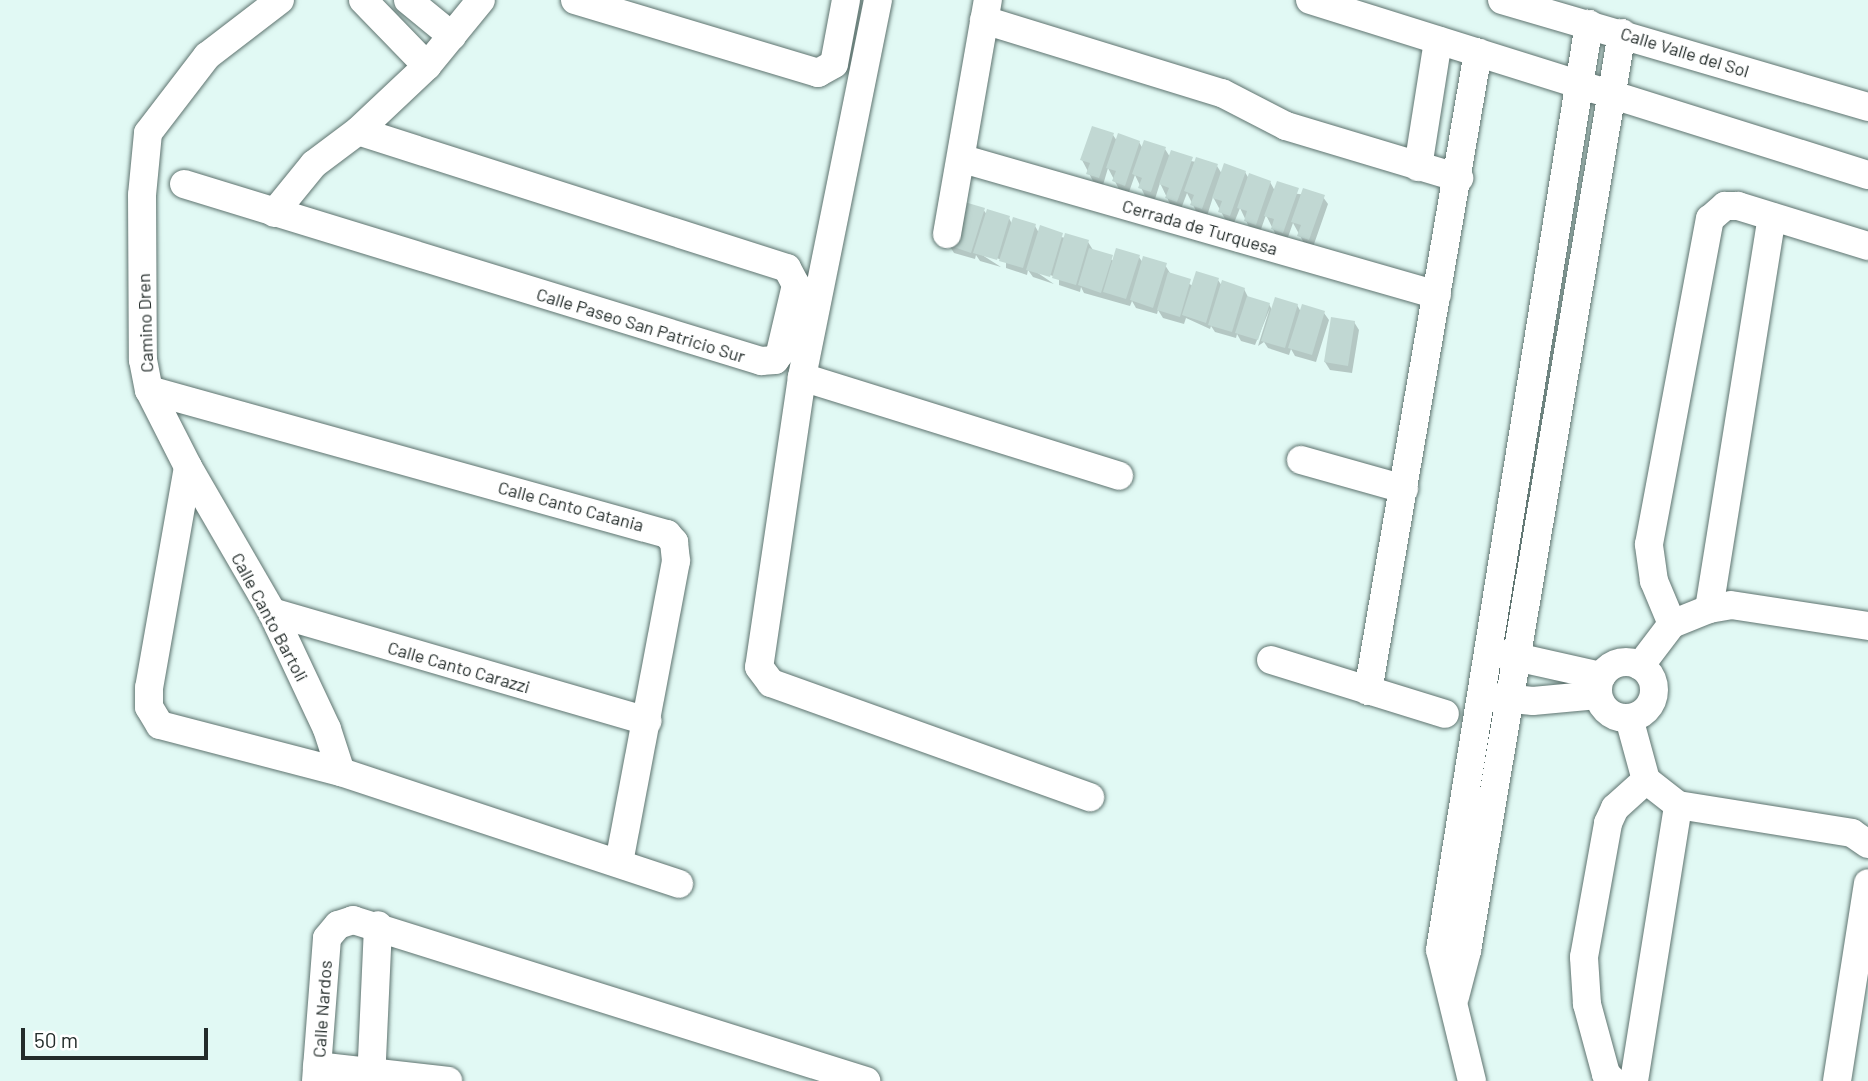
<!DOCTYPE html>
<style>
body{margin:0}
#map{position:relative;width:1868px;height:1081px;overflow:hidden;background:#e1f9f4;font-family:Barlow,sans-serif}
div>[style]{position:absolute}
.shadow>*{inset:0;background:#0003}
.building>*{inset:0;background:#c1d8d3}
.roads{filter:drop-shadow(0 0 2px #5e736f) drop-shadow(0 0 2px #5e736f)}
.minor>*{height:28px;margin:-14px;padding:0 14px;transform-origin:14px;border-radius:14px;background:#fff}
.minor>.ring{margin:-14px;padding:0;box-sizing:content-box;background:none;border:28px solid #fff;border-radius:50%}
span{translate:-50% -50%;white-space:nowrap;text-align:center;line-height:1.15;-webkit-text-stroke:7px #fff;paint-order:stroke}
.street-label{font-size:18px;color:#232c2a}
.scale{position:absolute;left:21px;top:1028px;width:187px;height:32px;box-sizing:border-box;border:4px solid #232c2a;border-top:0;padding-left:9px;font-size:21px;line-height:24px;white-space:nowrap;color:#232c2a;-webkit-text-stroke:5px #fff;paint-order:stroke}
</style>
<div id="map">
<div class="shadow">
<div style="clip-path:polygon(1113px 135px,1117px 141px,1139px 142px,1143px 149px,1165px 149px,1170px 157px,1217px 166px,1222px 174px,1245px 172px,1249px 179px,1270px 182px,1275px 191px,1323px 197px,1328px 204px,1313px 247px,1304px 243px,1293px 223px,1287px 240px,1277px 237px,1266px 215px,1260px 232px,1250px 229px,1240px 208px,1234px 223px,1225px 219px,1213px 197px,1207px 216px,1197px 213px,1187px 193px,1181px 209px,1171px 206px,1160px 183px,1155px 199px,1145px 196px,1135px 175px,1129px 192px,1119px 189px,1108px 168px,1103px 185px,1093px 181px,1082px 160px)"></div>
<div style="clip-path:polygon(983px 209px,987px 215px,1009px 218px,1012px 224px,1035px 226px,1039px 233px,1088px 242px,1093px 250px,1114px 261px,1139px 257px,1143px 263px,1165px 265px,1170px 273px,1193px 286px,1218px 280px,1222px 286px,1244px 289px,1248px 297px,1269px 304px,1272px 310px,1297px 305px,1301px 312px,1324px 313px,1329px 320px,1316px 362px,1295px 356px,1291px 349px,1289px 355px,1268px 348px,1264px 342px,1258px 346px,1270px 308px,1255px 345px,1241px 341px,1237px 334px,1236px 338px,1215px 332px,1211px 326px,1210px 329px,1186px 318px,1184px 324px,1163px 318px,1158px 310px,1157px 314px,1136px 308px,1132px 301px,1130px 306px,1084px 293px,1081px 287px,1080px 292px,1059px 285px,1059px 278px,1032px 269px,1054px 284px,1033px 277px,1028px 270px,1027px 275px,1006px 268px,1006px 261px,979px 253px,1001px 267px,980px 261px,976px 255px,975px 259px,954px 253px,949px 245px)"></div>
<div style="clip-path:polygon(1354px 322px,1359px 330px,1352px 373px,1330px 370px,1325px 362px)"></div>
</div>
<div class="building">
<div style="clip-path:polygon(1092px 126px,1114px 133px,1099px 178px,1086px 174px,1090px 163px,1080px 160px)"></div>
<div style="clip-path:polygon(1118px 133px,1140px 141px,1125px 186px,1112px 181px,1116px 171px,1106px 168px)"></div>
<div style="clip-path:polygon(1144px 140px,1166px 147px,1151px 192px,1138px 188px,1142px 178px,1132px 174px)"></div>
<div style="clip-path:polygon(1171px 150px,1193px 157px,1177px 202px,1165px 198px,1169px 188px,1159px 184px)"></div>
<div style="clip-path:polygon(1196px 157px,1218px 164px,1202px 209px,1190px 205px,1194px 195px,1184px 191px)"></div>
<div style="clip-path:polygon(1224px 163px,1246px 171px,1230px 216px,1218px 212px,1222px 201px,1212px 198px)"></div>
<div style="clip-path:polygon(1249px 173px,1271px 181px,1256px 225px,1244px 221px,1247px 211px,1237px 208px)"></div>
<div style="clip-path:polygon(1277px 181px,1299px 188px,1283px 233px,1271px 229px,1274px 219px,1264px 216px)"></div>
<div style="clip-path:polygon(1303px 188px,1325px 195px,1309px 240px,1297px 236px,1301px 225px,1291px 222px)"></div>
<div style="clip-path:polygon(961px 201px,985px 208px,971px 253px,948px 245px)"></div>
<div style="clip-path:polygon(987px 209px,1010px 216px,997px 260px,973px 253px)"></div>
<div style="clip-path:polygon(1013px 217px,1036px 224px,1023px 268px,999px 261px)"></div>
<div style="clip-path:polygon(1040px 225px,1063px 233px,1050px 277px,1026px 270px)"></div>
<div style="clip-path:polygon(1065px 233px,1089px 240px,1076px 285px,1052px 278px)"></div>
<div style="clip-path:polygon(1089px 248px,1113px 255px,1101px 293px,1078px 285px)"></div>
<div style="clip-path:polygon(1116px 248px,1140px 255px,1126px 299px,1103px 292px)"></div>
<div style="clip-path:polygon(1143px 256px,1167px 263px,1153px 308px,1130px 300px)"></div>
<div style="clip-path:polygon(1196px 271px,1219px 278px,1206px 323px,1182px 315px)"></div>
<div style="clip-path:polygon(1168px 272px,1191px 279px,1180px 317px,1157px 310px)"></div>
<div style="clip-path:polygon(1222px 280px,1245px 288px,1232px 332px,1208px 325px)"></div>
<div style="clip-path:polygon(1247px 296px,1270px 303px,1258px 340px,1235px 333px)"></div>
<div style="clip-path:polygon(1275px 297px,1298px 304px,1285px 348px,1261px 341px)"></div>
<div style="clip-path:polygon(1302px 304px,1325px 311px,1312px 355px,1288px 348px)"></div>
<div style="clip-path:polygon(1331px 317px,1355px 321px,1348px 366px,1324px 362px)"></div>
</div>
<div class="roads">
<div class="minor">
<div style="left:280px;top:0;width:92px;rotate:142.5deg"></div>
<div style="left:207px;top:56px;width:97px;rotate:127.5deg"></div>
<div style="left:148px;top:133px;width:62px;rotate:95.5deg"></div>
<div style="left:142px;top:195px;width:165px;rotate:89.7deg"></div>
<div style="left:143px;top:360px;width:31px;rotate:79deg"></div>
<div style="left:149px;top:390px;width:86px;rotate:63.1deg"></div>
<div style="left:188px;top:467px;width:168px;rotate:59.9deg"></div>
<div style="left:272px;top:612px;width:129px;rotate:64.8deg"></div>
<div style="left:327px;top:729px;width:45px;rotate:72deg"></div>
<div style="left:363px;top:0;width:92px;rotate:45.9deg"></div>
<div style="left:408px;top:0;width:57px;rotate:39.3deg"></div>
<div style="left:575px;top:0;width:254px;rotate:16.7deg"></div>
<div style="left:818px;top:73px;width:18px;rotate:-29deg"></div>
<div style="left:834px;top:64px;width:65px;rotate:-79.4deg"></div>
<div style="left:878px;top:0;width:385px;rotate:101.4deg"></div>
<div style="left:802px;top:377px;width:293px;rotate:98.4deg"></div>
<div style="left:759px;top:667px;width:20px;rotate:53deg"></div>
<div style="left:771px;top:683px;width:339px;rotate:19.7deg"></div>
<div style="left:1310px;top:0;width:585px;rotate:17.41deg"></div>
<div style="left:1502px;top:0;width:381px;rotate:16.3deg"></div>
<div style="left:984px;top:20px;width:249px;rotate:17.1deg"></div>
<div style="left:1222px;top:93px;width:72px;rotate:27.3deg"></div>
<div style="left:1286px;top:126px;width:181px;rotate:16.7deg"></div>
<div style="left:963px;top:159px;width:493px;rotate:16deg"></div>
<div style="left:1418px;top:167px;width:128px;rotate:-81deg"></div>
<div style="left:184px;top:184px;width:604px;rotate:17.05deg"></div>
<div style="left:761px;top:361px;width:14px;rotate:-4deg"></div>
<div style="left:775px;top:360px;width:9px;rotate:-54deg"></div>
<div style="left:780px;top:353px;width:70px;rotate:-76.8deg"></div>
<div style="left:796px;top:285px;width:19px;rotate:-118deg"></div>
<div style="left:787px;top:268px;width:450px;rotate:-162.3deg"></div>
<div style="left:274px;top:213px;width:63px;rotate:-50.8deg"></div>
<div style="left:314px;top:164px;width:55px;rotate:-36.9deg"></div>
<div style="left:358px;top:131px;width:95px;rotate:-43.3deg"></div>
<div style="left:427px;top:66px;width:85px;rotate:-50.7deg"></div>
<div style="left:947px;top:234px;width:238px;rotate:-80.1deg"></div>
<div style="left:802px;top:377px;width:332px;rotate:17.3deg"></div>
<div style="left:149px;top:390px;width:538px;rotate:15.54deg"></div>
<div style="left:667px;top:534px;width:11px;rotate:49deg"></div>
<div style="left:674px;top:542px;width:19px;rotate:84deg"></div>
<div style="left:676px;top:561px;width:307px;rotate:100.7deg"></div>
<div style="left:1301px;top:460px;width:107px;rotate:15.7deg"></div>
<div style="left:188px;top:467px;width:224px;rotate:100deg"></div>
<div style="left:149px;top:688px;width:19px;rotate:90deg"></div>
<div style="left:149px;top:707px;width:21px;rotate:59deg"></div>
<div style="left:160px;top:725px;width:187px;rotate:14.6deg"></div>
<div style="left:341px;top:772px;width:356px;rotate:18.3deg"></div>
<div style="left:1709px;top:609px;width:397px;rotate:-80.9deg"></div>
<div style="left:272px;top:612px;width:391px;rotate:16.2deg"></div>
<div style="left:1672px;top:624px;width:47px;rotate:-112.7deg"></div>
<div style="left:1654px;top:581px;width:37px;rotate:-98deg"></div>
<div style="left:1649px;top:544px;width:331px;rotate:-79.4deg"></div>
<div style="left:1710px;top:219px;width:20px;rotate:-41deg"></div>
<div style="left:1725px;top:206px;width:13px"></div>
<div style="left:1738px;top:206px;width:136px;rotate:17.1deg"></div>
<div style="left:1498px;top:653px;width:106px;rotate:12.6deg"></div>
<div style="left:1271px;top:660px;width:182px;rotate:17.2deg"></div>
<div class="ring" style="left:1598px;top:662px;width:28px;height:28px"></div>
<div style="left:1640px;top:666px;width:53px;rotate:-52.7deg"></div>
<div style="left:1672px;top:624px;width:40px;rotate:-22deg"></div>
<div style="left:1709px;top:609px;width:22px;rotate:-10deg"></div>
<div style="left:1731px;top:605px;width:139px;rotate:8.7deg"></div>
<div style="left:1368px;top:691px;width:648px;rotate:-80.23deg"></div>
<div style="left:1493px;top:697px;width:40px;rotate:5.7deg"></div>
<div style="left:1533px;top:701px;width:65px;rotate:-5.3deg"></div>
<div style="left:1629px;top:718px;width:64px;rotate:74.7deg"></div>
<div style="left:1646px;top:780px;width:41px;rotate:38deg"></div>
<div style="left:1678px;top:805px;width:176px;rotate:9.1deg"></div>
<div style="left:1852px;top:833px;width:19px;rotate:35deg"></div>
<div style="left:1455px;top:997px;width:48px;rotate:-75.4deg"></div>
<div style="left:1467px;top:951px;width:931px;rotate:-80.42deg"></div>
<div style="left:317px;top:1066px;width:132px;rotate:6.5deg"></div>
<div style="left:316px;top:1081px;width:143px;rotate:-85.6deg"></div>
<div style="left:327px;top:938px;width:17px;rotate:-50deg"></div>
<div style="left:338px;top:925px;width:16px;rotate:-18deg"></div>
<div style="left:353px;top:920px;width:538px;rotate:17.42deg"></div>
<div style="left:371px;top:1081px;width:156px;rotate:-87.4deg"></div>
<div style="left:1472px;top:1081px;width:135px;rotate:-103.7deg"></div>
<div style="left:1440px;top:950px;width:938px;rotate:-80.86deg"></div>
<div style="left:1613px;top:1081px;width:10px;rotate:-135deg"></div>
<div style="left:1606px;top:1074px;width:73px;rotate:-105.2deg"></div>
<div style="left:1587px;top:1004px;width:47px;rotate:-93.7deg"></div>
<div style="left:1584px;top:957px;width:136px;rotate:-79.8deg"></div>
<div style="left:1608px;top:823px;width:17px;rotate:-65deg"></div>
<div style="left:1615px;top:808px;width:42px;rotate:-42.1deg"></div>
<div style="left:1634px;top:1081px;width:279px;rotate:-80.9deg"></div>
<div style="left:1837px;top:1081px;width:200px;rotate:-81.1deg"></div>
</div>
</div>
<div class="street-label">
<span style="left:1685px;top:52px;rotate:17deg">Calle Valle del Sol</span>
<span style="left:1200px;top:227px;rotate:16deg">Cerrada de Turquesa</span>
<span style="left:145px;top:323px;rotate:-92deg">Camino Dren</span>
<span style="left:641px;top:325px;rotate:17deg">Calle Paseo San Patricio Sur</span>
<span style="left:571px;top:506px;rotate:15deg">Calle Canto Catania</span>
<span style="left:270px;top:617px;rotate:62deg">Calle Canto Bartoli</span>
<span style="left:459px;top:667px;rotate:16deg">Calle Canto Carazzi</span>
<span style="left:322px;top:1009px;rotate:-86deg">Calle Nardos</span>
</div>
<div class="scale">50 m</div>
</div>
